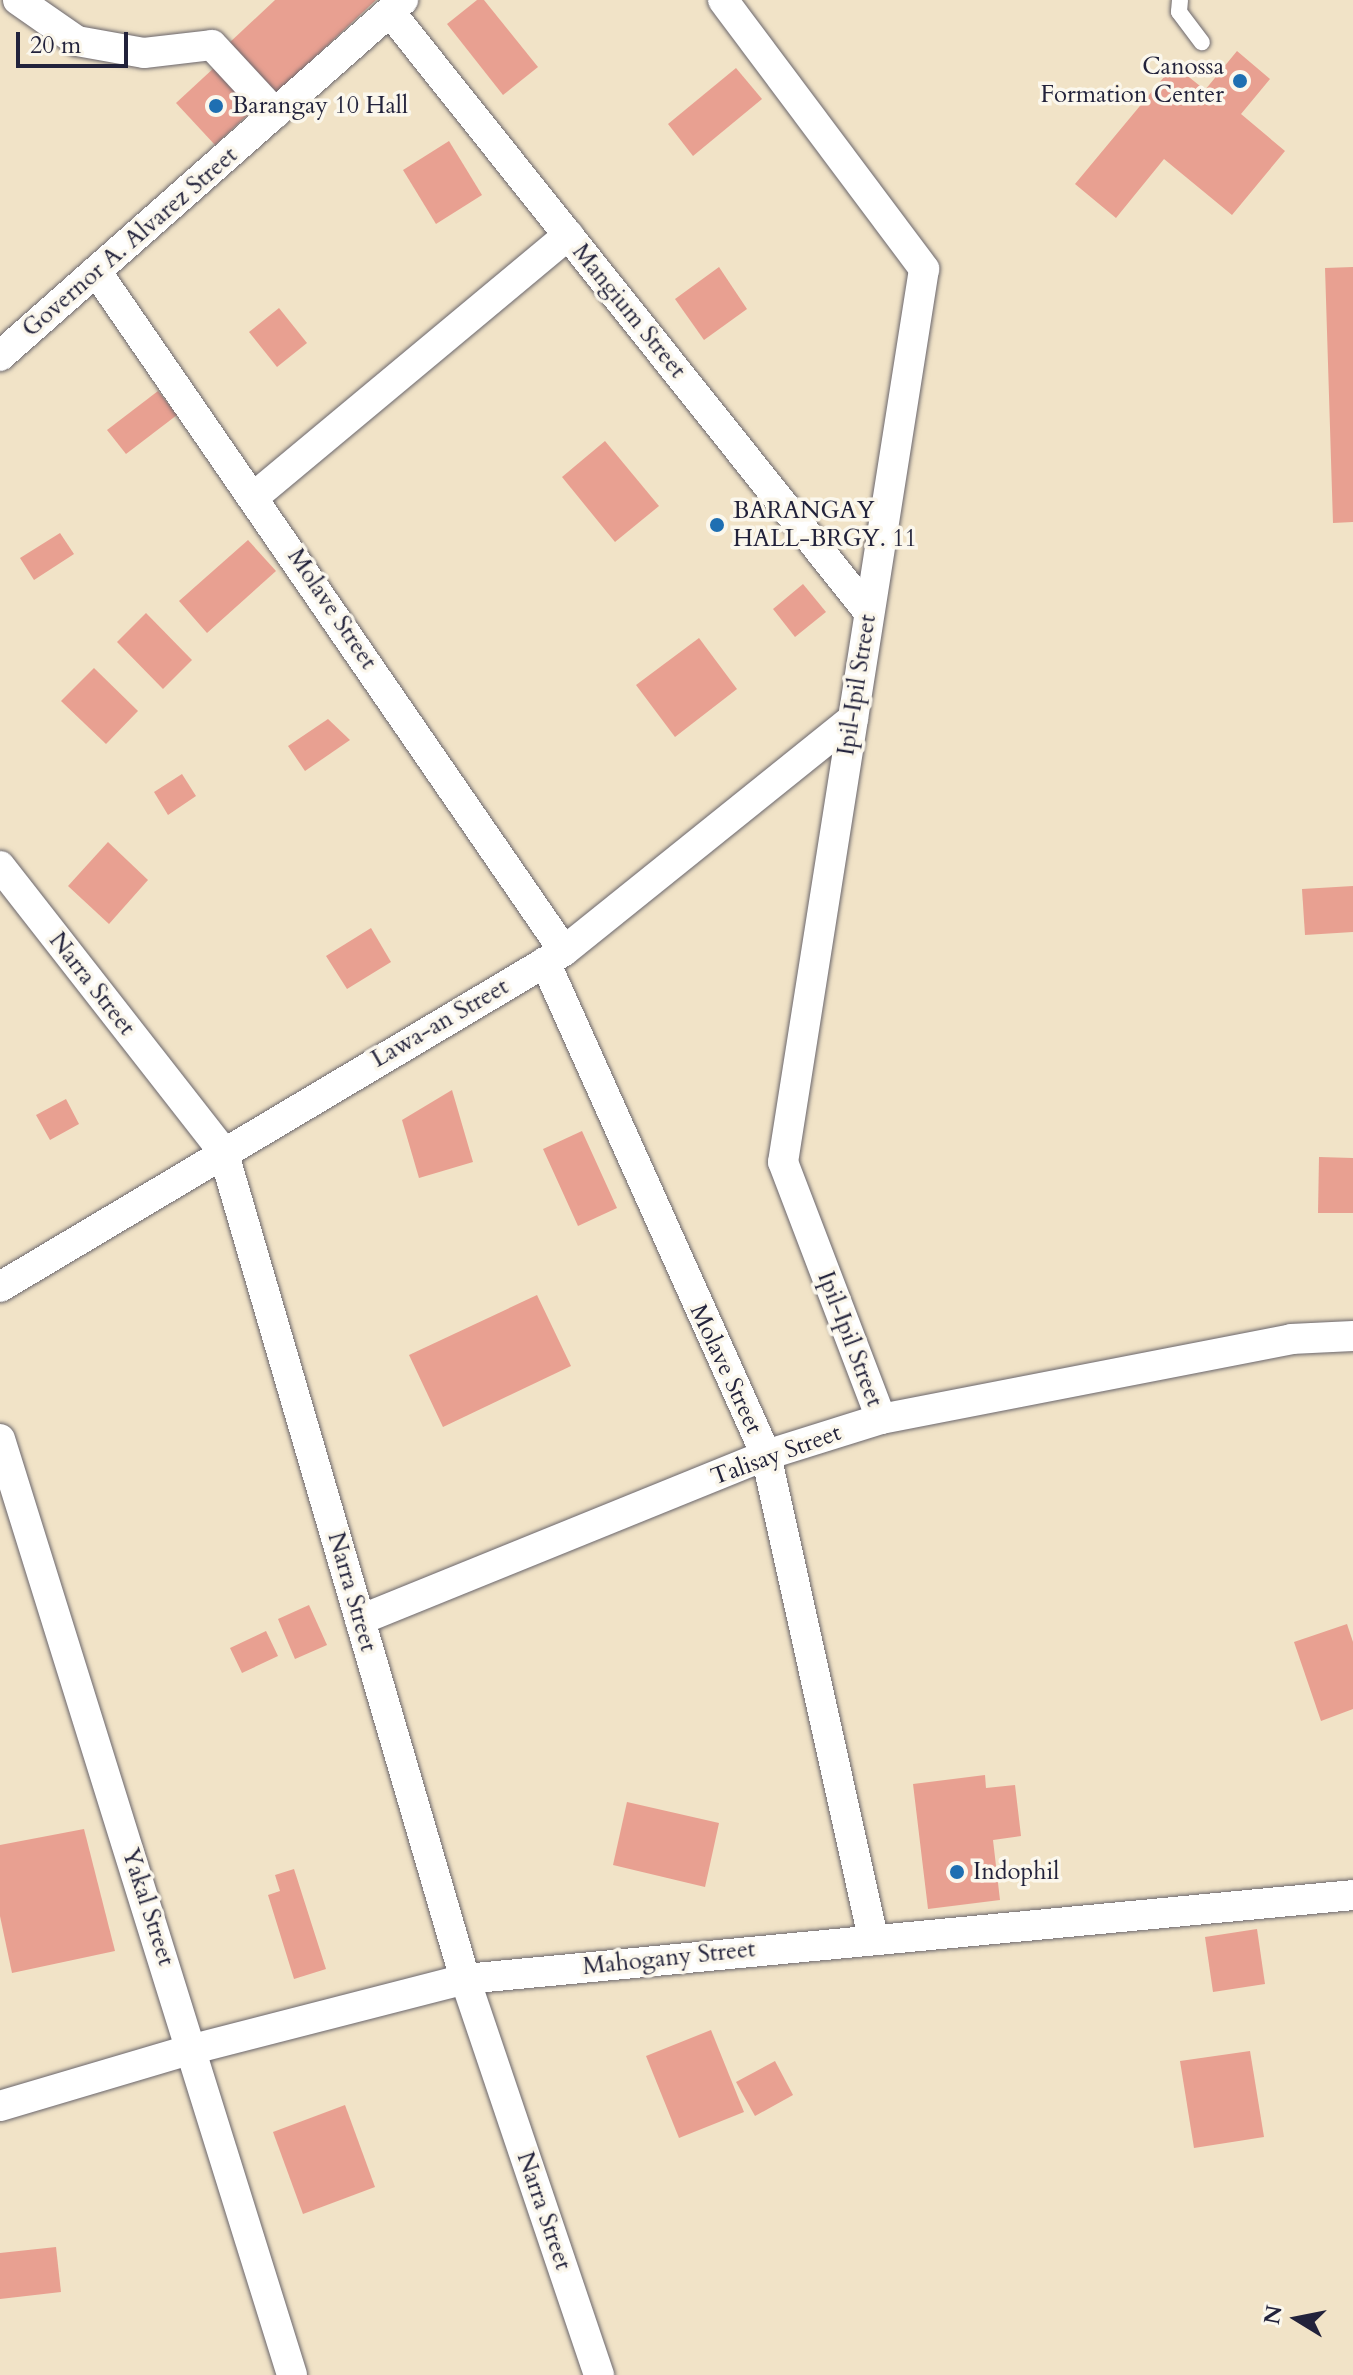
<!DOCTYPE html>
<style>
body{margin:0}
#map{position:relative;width:1353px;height:2375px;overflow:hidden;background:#f1e3c7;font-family:Cardo,serif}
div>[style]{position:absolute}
.building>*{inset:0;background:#e8a091}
.roads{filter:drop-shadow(0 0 2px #6a666c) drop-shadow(0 0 2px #6a666c)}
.lane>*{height:16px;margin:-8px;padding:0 8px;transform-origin:8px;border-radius:8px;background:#fff}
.street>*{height:30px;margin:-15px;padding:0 15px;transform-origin:15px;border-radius:15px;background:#fff}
.dots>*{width:22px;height:22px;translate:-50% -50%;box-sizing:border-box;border:4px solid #fbf7ec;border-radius:50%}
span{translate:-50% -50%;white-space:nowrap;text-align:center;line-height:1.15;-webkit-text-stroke:7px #fbf7ec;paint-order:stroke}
.poi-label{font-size:24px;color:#22223b}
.right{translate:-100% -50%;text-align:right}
.left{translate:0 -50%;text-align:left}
.street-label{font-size:24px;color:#22223b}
.north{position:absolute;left:1257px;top:2279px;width:80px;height:80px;-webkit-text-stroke:6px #fbf7ec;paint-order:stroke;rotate:280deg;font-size:22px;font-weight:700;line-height:32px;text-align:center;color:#22223b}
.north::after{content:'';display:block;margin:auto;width:28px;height:36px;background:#22223b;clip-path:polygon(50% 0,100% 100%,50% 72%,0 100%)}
.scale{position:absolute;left:16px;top:32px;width:112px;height:36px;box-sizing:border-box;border:4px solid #22223b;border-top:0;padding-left:10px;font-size:24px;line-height:28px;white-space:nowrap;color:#22223b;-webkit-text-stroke:6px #fbf7ec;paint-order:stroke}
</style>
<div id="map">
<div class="building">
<div style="clip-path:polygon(275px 0,376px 0,274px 95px,228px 44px)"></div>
<div style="clip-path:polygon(477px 0,484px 0,538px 67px,503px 95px,447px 24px)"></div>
<div style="clip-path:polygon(1237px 51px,1270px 79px,1241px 114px,1285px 151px,1232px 215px,1164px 159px,1116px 218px,1075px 184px,1174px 65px,1205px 90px)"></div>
<div style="clip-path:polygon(216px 66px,255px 108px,215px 145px,176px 103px)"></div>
<div style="clip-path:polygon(736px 68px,762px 99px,693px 156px,668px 124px)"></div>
<div style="clip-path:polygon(449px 141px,482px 195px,436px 224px,403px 170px)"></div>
<div style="clip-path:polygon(719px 267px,747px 309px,704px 340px,675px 299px)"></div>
<div style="clip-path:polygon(1353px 267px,1353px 522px,1333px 523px,1325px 268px)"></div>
<div style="clip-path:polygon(279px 308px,307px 343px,277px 367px,249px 332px)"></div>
<div style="clip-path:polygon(158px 391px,177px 415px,126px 454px,107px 430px)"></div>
<div style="clip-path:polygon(605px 441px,659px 506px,615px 542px,562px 477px)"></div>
<div style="clip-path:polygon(60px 533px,74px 554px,34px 580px,20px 558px)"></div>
<div style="clip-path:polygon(248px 540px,276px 571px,207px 633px,179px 601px)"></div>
<div style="clip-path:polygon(803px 584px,826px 612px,795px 637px,773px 609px)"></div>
<div style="clip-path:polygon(146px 613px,192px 660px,163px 689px,117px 642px)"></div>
<div style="clip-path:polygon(699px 638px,737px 689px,675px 737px,636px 685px)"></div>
<div style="clip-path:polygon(94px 668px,138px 711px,106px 744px,61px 701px)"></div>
<div style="clip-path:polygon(328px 719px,350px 740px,305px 771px,288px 746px)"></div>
<div style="clip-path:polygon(182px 774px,196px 796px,168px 815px,154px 792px)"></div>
<div style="clip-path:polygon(108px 842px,148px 880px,109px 924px,68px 886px)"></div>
<div style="clip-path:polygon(1353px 886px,1353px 932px,1305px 935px,1302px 889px)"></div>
<div style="clip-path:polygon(371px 928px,391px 962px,347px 989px,326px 956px)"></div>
<div style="clip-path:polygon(452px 1090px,473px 1162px,419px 1178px,402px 1120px)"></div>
<div style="clip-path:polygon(66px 1099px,79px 1124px,50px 1140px,36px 1115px)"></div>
<div style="clip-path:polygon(582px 1131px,617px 1208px,578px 1226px,543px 1149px)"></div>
<div style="clip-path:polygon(1319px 1157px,1353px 1158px,1353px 1213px,1318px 1213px)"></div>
<div style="clip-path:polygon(537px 1295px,571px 1366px,443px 1427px,409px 1355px)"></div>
<div style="clip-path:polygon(309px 1605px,327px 1645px,295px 1659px,278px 1619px)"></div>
<div style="clip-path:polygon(1347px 1624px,1353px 1642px,1353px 1709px,1321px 1721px,1294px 1642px)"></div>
<div style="clip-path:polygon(266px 1631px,278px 1656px,242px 1673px,230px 1648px)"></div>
<div style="clip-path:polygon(985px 1775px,986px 1788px,1015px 1785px,1021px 1836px,993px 1840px,1000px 1900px,928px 1909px,913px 1784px)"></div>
<div style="clip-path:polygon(627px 1802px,719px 1823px,705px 1887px,613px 1865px)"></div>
<div style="clip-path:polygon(84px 1829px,115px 1951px,12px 1973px,0 1916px,0 1845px)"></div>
<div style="clip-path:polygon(294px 1869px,326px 1969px,294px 1979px,268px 1895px,280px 1891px,275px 1875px)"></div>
<div style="clip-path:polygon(1257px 1929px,1265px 1984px,1213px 1992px,1205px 1937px)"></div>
<div style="clip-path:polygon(711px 2030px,744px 2112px,679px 2138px,646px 2056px)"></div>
<div style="clip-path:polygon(1250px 2051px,1264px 2137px,1194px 2148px,1180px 2061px)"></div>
<div style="clip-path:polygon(775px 2061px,793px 2095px,755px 2116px,736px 2082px)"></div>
<div style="clip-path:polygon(345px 2105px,375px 2187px,303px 2214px,273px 2132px)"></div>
<div style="clip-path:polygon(56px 2247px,61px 2292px,0 2299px,0 2253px)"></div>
</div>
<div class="roads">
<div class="lane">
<div style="left:1180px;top:0;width:12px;rotate:95deg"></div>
<div style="left:1179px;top:12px;width:38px;rotate:53deg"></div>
</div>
<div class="street">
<div style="left:18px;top:0;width:72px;rotate:34.8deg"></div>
<div style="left:77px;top:41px;width:68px;rotate:10.2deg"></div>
<div style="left:144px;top:53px;width:68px;rotate:-6.7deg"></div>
<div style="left:212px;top:45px;width:93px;rotate:47.2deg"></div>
<div style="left:723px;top:0;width:336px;rotate:53.2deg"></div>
<div style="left:924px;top:269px;width:904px;rotate:98.97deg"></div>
<div style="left:783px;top:1162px;width:275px;rotate:69.1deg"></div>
<div style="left:390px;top:12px;width:766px;rotate:51.41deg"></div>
<div style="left:96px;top:271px;width:825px;rotate:55.46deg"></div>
<div style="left:0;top:356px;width:538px;rotate:-41.46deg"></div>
<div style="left:255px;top:496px;width:408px;rotate:-39.8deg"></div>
<div style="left:0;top:866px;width:362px;rotate:52deg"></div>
<div style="left:223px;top:1151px;width:863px;rotate:73.71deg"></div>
<div style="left:465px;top:1979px;width:418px;rotate:71.3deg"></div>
<div style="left:545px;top:962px;width:540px;rotate:65.85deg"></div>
<div style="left:766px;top:1455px;width:494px;rotate:77.5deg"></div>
<div style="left:0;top:1287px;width:656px;rotate:-30.78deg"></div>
<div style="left:564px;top:951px;width:371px;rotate:-38.8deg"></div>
<div style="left:0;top:1439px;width:980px;rotate:72.67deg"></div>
<div style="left:360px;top:1620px;width:438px;rotate:-22.1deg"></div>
<div style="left:766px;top:1455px;width:121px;rotate:-17.4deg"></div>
<div style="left:881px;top:1419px;width:418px;rotate:-11deg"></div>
<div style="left:1291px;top:1339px;width:62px;rotate:-2.8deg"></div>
<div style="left:0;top:2106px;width:201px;rotate:-16.5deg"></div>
<div style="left:193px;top:2049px;width:281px;rotate:-14.4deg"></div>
<div style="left:465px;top:1979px;width:892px;rotate:-5.4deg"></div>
</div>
</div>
<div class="dots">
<div style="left:1240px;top:81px;background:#1f6fb2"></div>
<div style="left:216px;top:106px;background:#1f6fb2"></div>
<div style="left:717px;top:525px;background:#1f6fb2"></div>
<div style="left:957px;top:1872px;background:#1f6fb2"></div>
</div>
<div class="poi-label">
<span class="right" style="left:1224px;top:81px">Canossa<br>Formation Center</span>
<span class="left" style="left:232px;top:106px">Barangay 10 Hall</span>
<span class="left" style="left:733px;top:525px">BARANGAY<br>HALL-BRGY. 11</span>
<span class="left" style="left:973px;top:1872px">Indophil</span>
</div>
<div class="street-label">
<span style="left:130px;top:242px;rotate:-41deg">Governor A. Alvarez Street</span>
<span style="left:629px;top:311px;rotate:51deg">Mangium Street</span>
<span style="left:332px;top:609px;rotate:56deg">Molave Street</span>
<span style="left:857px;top:685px;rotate:-81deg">Ipil-Ipil Street</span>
<span style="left:92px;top:984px;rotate:52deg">Narra Street</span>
<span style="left:440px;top:1023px;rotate:-30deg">Lawa-an Street</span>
<span style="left:850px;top:1339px;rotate:69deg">Ipil-Ipil Street</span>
<span style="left:726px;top:1369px;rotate:65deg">Molave Street</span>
<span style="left:776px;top:1455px;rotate:-20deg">Talisay Street</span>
<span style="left:352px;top:1592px;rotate:74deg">Narra Street</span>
<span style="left:148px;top:1907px;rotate:72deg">Yakal Street</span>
<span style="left:669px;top:1958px;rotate:-6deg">Mahogany Street</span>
<span style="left:544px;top:2211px;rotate:71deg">Narra Street</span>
</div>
<div class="north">N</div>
<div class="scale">20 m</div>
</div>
